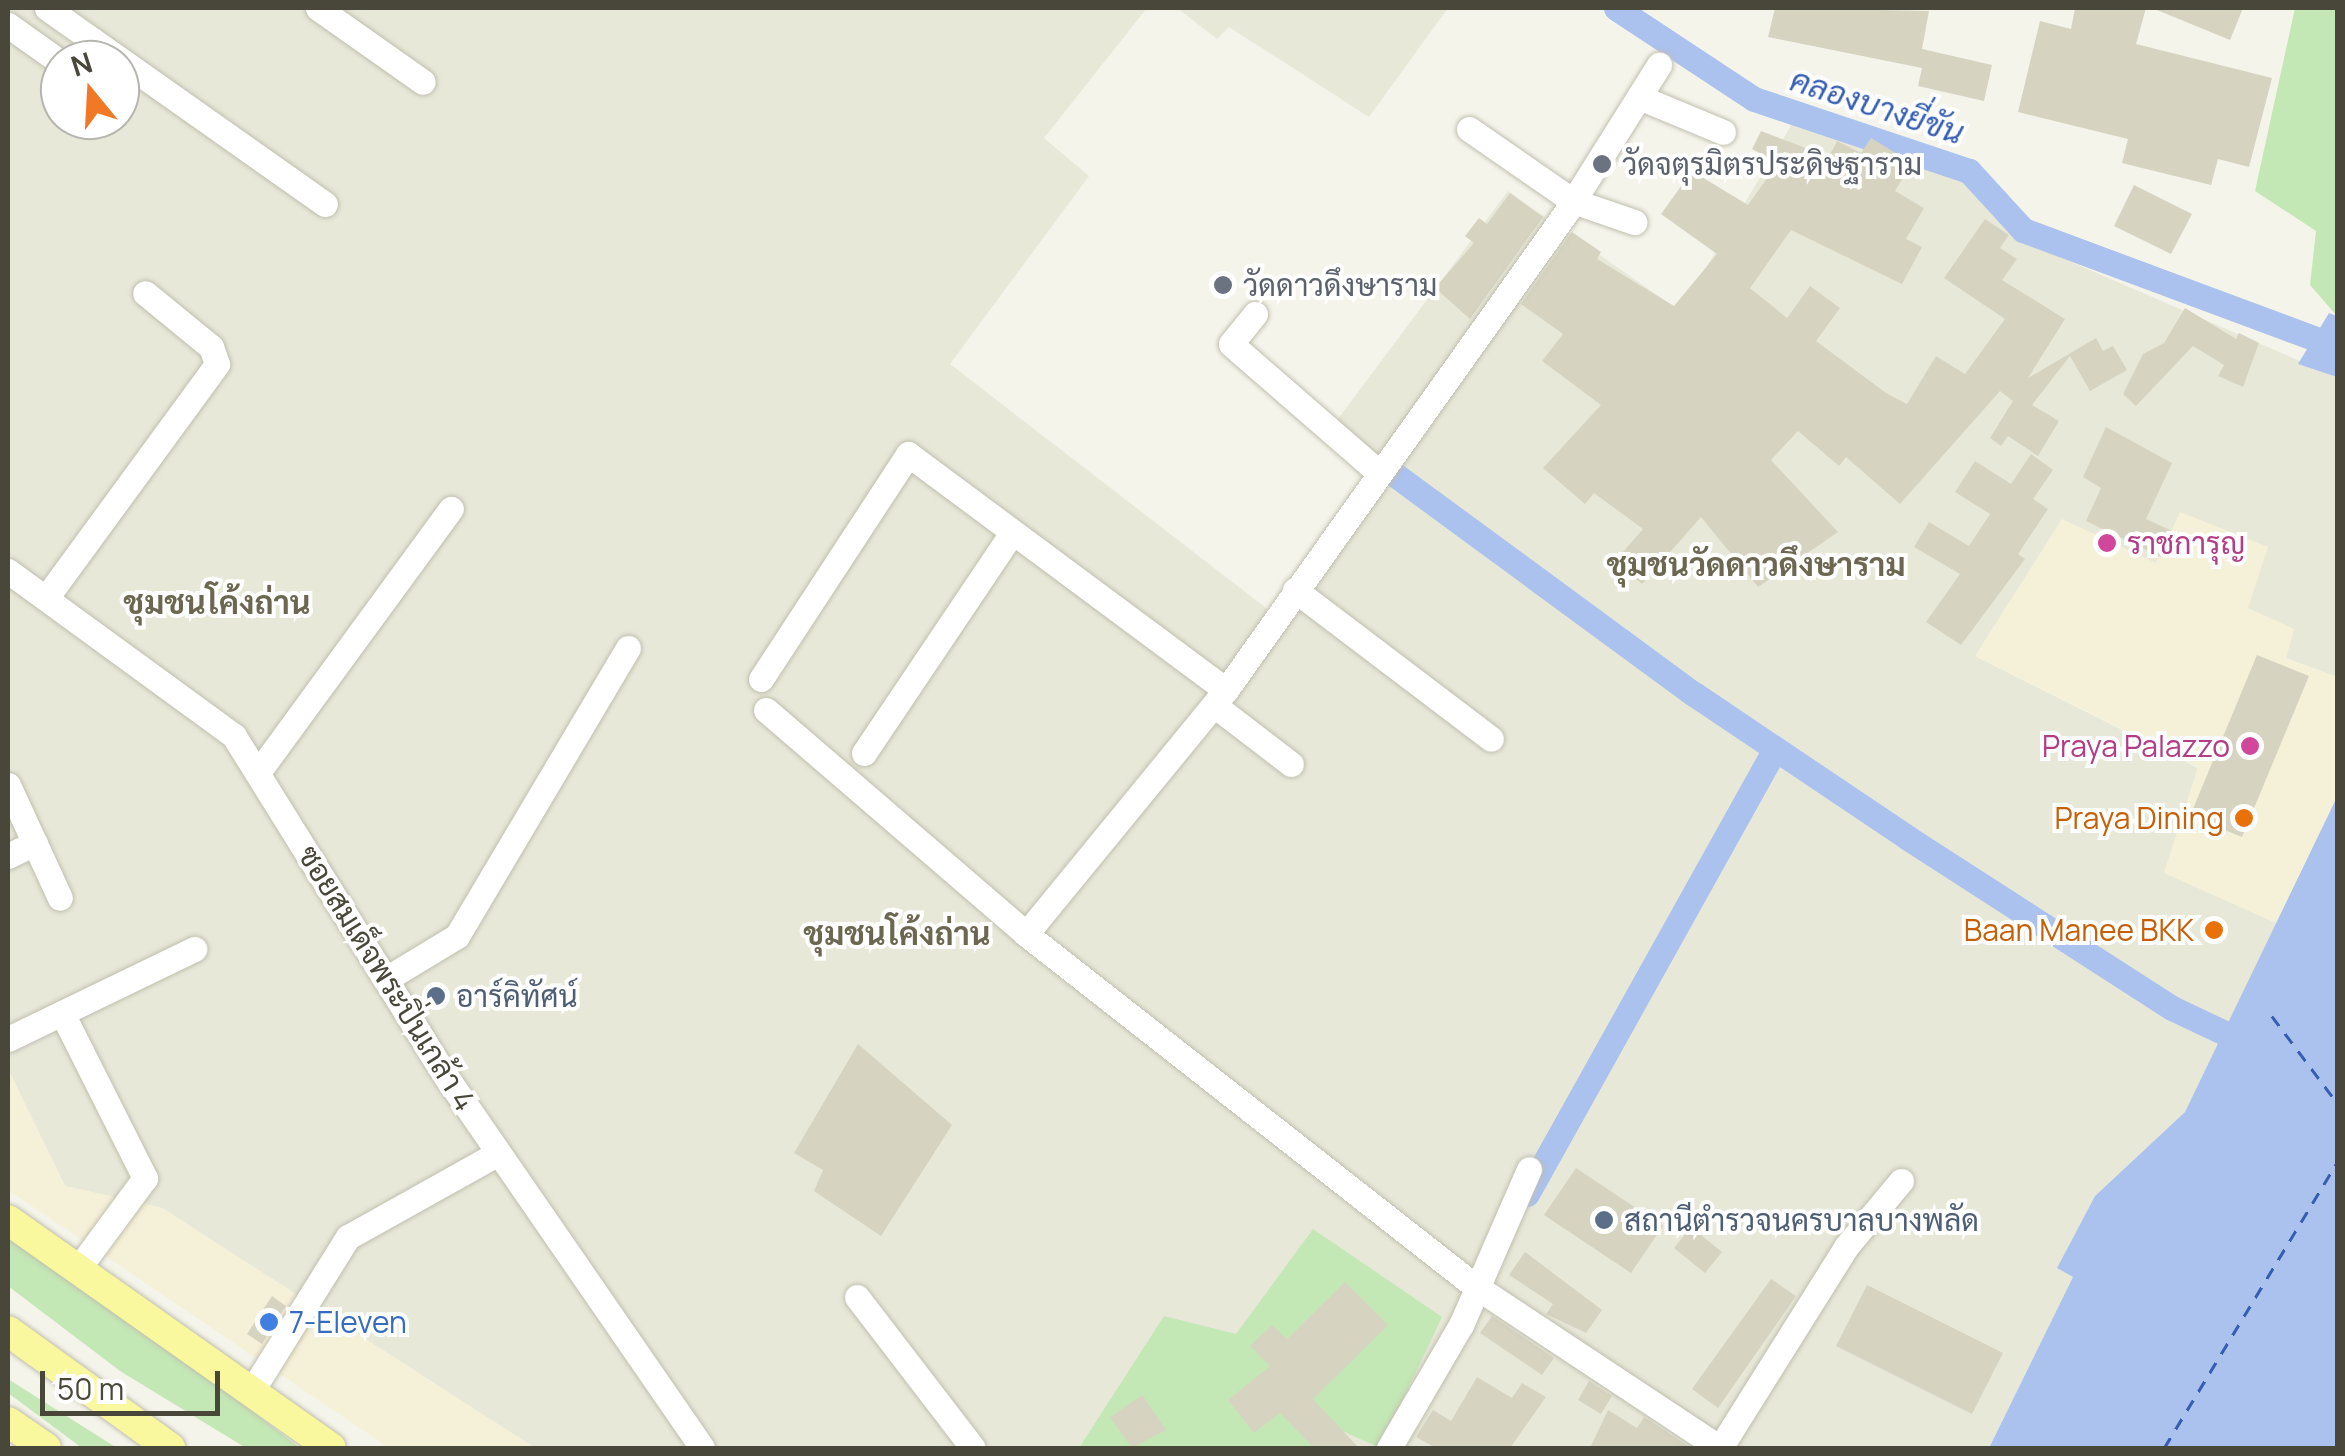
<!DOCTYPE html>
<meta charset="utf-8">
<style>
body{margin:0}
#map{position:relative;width:2345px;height:1456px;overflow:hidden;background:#f5f4eb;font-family:Manrope,Sarabun,sans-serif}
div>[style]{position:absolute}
.residential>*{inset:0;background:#e8e8d9}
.commercial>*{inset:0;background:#f5f0d8}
.green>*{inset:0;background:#c4e7b6}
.water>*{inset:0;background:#abc1ee}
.canal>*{height:25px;margin:-12.5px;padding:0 12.5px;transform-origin:12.5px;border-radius:12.5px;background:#abc1ee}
.ferry>*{height:2.5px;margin-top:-1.25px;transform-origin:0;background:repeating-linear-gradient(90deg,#355db2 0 12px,transparent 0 22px)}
.building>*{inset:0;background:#d6d3c1}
.roads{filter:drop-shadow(0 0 2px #c0bfae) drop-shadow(0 0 2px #c0bfae)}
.minor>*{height:25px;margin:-12.5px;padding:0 12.5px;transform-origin:12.5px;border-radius:12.5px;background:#fff}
.major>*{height:30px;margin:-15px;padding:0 15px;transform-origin:15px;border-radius:15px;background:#faf89f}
.dots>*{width:28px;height:28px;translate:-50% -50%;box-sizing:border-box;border:5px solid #fff;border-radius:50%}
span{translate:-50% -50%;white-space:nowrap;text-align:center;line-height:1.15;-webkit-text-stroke:8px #fff;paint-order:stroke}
.worship-label{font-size:30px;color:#5b616d}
.left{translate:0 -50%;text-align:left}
.hotel-label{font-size:30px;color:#b23c85}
.right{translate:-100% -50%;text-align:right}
.food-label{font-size:30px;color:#c56008}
.street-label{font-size:30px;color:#494739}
.service-label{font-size:30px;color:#4e5e75}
.shop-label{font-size:30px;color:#366cbe}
.water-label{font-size:32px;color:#355db2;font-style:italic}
.neighbourhood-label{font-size:32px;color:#6b6750;font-weight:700}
.frame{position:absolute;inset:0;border:10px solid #494739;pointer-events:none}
.north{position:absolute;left:40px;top:40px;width:100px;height:100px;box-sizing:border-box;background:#fff;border:2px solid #b6b5b0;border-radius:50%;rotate:342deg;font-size:28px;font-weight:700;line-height:40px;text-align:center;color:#494739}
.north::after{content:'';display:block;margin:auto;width:35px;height:45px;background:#f17926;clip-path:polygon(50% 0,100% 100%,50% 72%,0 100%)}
.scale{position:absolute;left:40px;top:1371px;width:180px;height:45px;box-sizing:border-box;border:5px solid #494739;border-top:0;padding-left:12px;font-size:30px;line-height:35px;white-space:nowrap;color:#494739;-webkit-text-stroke:8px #fff;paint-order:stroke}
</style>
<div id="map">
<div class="residential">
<div style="clip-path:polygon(evenodd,8px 8px,1147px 8px,1044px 138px,1089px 176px,950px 364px,1270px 611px,1369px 471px,1326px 435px,1508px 191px,1680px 311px,1795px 119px,1955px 174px,2039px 248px,2337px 377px,2337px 677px,2286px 658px,2247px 608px,2157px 564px,1975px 656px,2198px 768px,2165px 873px,2281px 925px,2185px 1112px,2095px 1196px,2057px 1268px,2073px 1277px,1989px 1448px,535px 1448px,162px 1208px,65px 1186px,8px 1069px,8px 8px,60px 60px,120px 60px,120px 120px,60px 120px,60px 60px)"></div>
<div style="clip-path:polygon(1177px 8px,1448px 8px,1369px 117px,1229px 27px,1217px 39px)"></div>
</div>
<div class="commercial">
<div style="clip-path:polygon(2180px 512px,2268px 547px,2248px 608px,2294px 629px,2286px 659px,2338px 677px,2337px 797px,2281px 925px,2164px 873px,2198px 767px,1975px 656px,2062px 519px,2156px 563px)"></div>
<div style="clip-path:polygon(8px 1069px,65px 1186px,162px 1208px,535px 1448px,389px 1448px,8px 1190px)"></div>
</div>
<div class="green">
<div style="clip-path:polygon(2295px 8px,2337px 8px,2337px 316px,2310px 285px,2316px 231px,2255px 191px)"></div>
<div style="clip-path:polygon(1313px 1229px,1442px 1317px,1380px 1448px,1329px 1425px,1316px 1448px,1079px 1448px,1164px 1316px,1236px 1334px)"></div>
<div style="clip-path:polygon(8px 1237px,187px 1361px,300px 1448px,246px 1448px,120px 1371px,8px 1286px)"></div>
<div style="clip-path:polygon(8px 1379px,117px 1448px,82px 1448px,8px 1393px)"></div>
</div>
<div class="water">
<div style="clip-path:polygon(2329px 313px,2337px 316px,2337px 377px,2298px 364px)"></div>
<div style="clip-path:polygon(2337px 797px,2337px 1448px,1989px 1448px,2073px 1277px,2057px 1268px,2095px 1196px,2185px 1112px)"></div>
</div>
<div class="canal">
<div style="left:1616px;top:8px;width:165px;rotate:33.4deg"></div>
<div style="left:1754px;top:99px;width:227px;rotate:18.5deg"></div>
<div style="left:1969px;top:171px;width:80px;rotate:47.5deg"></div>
<div style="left:2023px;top:230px;width:336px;rotate:20.4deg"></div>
<div style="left:1394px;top:474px;width:372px;rotate:36.3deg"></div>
<div style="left:1694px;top:694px;width:258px;rotate:33.9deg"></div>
<div style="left:1908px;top:838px;width:314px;rotate:32.8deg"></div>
<div style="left:2172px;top:1008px;width:91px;rotate:25.4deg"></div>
<div style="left:1527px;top:1194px;width:509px;rotate:-60.87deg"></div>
</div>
<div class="ferry">
<div style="left:2272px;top:1016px;width:110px;rotate:53.1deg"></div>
<div style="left:2164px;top:1448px;width:336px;rotate:-58.8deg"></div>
</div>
<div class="building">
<div style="clip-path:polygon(1775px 8px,1929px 11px,1922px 49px,1992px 65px,1984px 101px,1918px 86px,1922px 68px,1768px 37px)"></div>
<div style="clip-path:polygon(2075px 8px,2146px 8px,2136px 44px,2272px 78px,2249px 167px,2218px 159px,2211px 185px,2122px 163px,2128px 139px,2018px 112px,2040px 21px,2071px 29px)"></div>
<div style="clip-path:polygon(2152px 8px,2243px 8px,2230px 40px)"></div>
<div style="clip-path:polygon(1761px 131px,1829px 157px,1837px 141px,1861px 153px,1871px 138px,1912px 163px,1895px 191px,1924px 208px,1906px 239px,1922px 247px,1902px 284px,1791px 230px,1750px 288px,1787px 318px,1810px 286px,1840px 308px,1816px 341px,1886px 393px,1907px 404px,1936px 356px,1965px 374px,2005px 319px,1944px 278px,1985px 219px,2009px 235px,2000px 248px,2017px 259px,2002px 280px,2065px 319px,2028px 378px,2096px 338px,2103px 351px,2113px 346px,2127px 370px,2090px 391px,2070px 356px,2032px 405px,2059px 421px,2038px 456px,2008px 436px,2001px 446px,1990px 438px,2013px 401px,2000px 391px,1900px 504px,1846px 457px,1839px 466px,1798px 431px,1771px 460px,1838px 532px,1758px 587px,1701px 517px,1642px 584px,1623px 568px,1629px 560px,1622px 553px,1643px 529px,1594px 493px,1585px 504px,1543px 468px,1601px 405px,1542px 361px,1563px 334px,1521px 304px,1572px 232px,1601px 252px,1597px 259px,1674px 306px,1717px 254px,1661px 214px,1692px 171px,1748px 205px,1778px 163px,1752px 149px)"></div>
<div style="clip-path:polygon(2134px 185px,2192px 214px,2171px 254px,2114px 226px)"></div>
<div style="clip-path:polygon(1510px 193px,1543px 217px,1470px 319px,1435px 288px,1474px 243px,1465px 236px,1479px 218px,1487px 224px)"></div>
<div style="clip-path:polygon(2185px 308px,2236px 339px,2239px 333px,2259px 343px,2243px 387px,2218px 376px,2224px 365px,2193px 346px,2136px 406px,2123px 394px,2143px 354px,2164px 343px)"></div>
<div style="clip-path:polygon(2106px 427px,2172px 463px,2146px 519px,2172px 531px,2161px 557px,2086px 521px,2101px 488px,2083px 477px)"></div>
<div style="clip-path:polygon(2031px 454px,2053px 470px,2033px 499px,2048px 509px,2018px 554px,2025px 559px,1961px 645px,1926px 622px,1960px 574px,1914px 547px,1929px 522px,1969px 546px,1990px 514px,1955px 492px,1975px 461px,2011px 484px)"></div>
<div style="clip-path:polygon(2257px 655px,2309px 676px,2242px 837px,2190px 816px)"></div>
<div style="clip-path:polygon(858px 1044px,952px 1125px,881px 1236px,814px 1191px,823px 1170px,794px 1153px)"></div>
<div style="clip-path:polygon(1576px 1168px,1663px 1226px,1631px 1273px,1544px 1215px)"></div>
<div style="clip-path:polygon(1691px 1227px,1722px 1252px,1705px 1273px,1674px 1248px)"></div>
<div style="clip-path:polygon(1525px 1252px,1602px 1310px,1586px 1333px,1546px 1314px,1553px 1304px,1509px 1275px)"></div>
<div style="clip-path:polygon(1771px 1279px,1796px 1296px,1718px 1408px,1692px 1389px)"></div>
<div style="clip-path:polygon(1345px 1282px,1388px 1325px,1313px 1399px,1359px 1448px,1314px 1448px,1280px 1413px,1254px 1433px,1228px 1400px,1270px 1366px,1250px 1346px,1272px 1325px,1287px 1339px)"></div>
<div style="clip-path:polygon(1867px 1285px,2003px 1353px,1972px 1414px,1836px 1346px)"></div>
<div style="clip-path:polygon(272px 1296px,286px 1306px,262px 1344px,247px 1334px)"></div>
<div style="clip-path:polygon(1492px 1316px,1554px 1358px,1542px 1375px,1480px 1333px)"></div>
<div style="clip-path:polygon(1477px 1377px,1512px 1398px,1522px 1383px,1546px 1397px,1510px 1448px,1436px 1448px,1416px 1437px,1433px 1410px,1451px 1421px)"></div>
<div style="clip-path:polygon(1589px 1381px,1612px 1396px,1601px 1414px,1578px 1400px)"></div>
<div style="clip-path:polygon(1142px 1395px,1166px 1430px,1132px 1448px,1110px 1417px)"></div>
<div style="clip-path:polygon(1608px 1410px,1637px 1428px,1644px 1417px,1691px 1448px,1590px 1448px)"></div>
</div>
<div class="roads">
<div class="minor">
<div style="left:47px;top:8px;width:340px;rotate:35.2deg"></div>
<div style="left:318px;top:8px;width:128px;rotate:35.2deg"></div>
<div style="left:8px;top:25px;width:64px;rotate:35.4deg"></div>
<div style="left:1639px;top:97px;width:91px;rotate:22.6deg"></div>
<div style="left:1469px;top:129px;width:126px;rotate:34.7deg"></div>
<div style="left:1573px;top:201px;width:65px;rotate:19deg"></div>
<div style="left:1255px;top:314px;width:38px;rotate:129deg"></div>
<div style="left:1231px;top:344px;width:194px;rotate:41deg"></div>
<div style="left:8px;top:571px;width:280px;rotate:36.1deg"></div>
<div style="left:234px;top:736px;width:403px;rotate:58.1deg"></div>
<div style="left:447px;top:1078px;width:449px;rotate:55.4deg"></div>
<div style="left:1295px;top:590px;width:246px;rotate:37.2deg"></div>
<div style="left:46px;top:598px;width:290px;rotate:-53.8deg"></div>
<div style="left:217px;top:364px;width:18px;rotate:-109deg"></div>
<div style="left:211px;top:347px;width:85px;rotate:-140.7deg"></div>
<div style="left:761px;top:679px;width:269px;rotate:-56.8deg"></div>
<div style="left:908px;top:454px;width:396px;rotate:36.6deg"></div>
<div style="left:1214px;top:705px;width:97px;rotate:37.5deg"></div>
<div style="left:766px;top:710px;width:343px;rotate:40.7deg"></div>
<div style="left:1026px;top:934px;width:571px;rotate:38.1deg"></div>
<div style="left:1475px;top:1286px;width:294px;rotate:33.5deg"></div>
<div style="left:1720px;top:1448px;width:237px;rotate:-57.9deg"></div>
<div style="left:1846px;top:1247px;width:86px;rotate:-50.2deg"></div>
<div style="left:864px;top:753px;width:264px;rotate:-56.1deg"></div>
<div style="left:259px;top:771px;width:325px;rotate:-53.8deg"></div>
<div style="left:8px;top:785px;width:124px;rotate:65.3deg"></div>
<div style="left:8px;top:856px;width:30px;rotate:-26deg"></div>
<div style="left:1026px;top:934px;width:315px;rotate:-50.7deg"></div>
<div style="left:1226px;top:690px;width:588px;rotate:-54.55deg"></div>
<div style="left:1567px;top:211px;width:173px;rotate:-57.8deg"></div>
<div style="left:386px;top:979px;width:83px;rotate:-31.2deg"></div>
<div style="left:457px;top:936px;width:335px;rotate:-59.3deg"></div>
<div style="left:62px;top:1013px;width:185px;rotate:63.3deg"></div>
<div style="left:145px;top:1178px;width:113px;rotate:126.4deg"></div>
<div style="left:8px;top:1039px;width:207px;rotate:-25.8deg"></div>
<div style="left:857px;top:1297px;width:190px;rotate:52.5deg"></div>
<div style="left:251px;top:1392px;width:183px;rotate:-58deg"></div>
<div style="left:348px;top:1237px;width:172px;rotate:-29.2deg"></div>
<div style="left:1389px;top:1448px;width:143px;rotate:-59.7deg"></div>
<div style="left:1461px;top:1325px;width:170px;rotate:-66.4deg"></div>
</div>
<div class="major">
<div style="left:8px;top:1220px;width:395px;rotate:35.2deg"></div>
<div style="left:8px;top:1331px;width:200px;rotate:35.8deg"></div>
<div style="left:8px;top:1422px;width:46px;rotate:34.4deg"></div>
</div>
</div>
<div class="dots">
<div style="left:1602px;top:164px;background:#6b7280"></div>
<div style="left:1223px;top:285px;background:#6b7280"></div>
<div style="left:2107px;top:543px;background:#d1479c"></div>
<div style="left:2250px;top:746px;background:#d1479c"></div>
<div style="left:2244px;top:818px;background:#e8710a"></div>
<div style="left:2214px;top:930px;background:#e8710a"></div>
<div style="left:436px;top:996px;background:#5c6f8a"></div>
<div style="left:1604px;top:1220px;background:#5c6f8a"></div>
<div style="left:269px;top:1322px;background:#3f7fe0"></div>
</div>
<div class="worship-label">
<span class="left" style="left:1622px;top:164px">วัดจตุรมิตรประดิษฐาราม</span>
<span class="left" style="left:1243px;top:285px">วัดดาวดึงษาราม</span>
</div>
<div class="hotel-label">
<span class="left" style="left:2127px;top:543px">ราชการุญ</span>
<span class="right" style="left:2230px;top:746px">Praya Palazzo</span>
</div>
<div class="food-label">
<span class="right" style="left:2224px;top:818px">Praya Dining</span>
<span class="right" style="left:2194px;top:930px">Baan Manee BKK</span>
</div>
<div class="street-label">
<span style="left:387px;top:978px;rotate:58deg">ซอยสมเด็จพระปิ่นเกล้า 4</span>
</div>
<div class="service-label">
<span class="left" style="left:456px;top:996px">อาร์คิทัศน์</span>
<span class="left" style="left:1624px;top:1220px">สถานีตำรวจนครบาลบางพลัด</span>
</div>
<div class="shop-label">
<span class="left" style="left:289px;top:1322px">7-Eleven</span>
</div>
<div class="water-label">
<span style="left:1877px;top:106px;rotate:18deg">คลองบางยี่ขัน</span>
</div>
<div class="neighbourhood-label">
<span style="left:1756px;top:564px">ชุมชนวัดดาวดึงษาราม</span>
<span style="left:217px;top:602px">ชุมชนโค้งถ่าน</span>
<span style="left:897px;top:933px">ชุมชนโค้งถ่าน</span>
</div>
<div class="frame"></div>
<div class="north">N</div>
<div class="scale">50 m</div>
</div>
